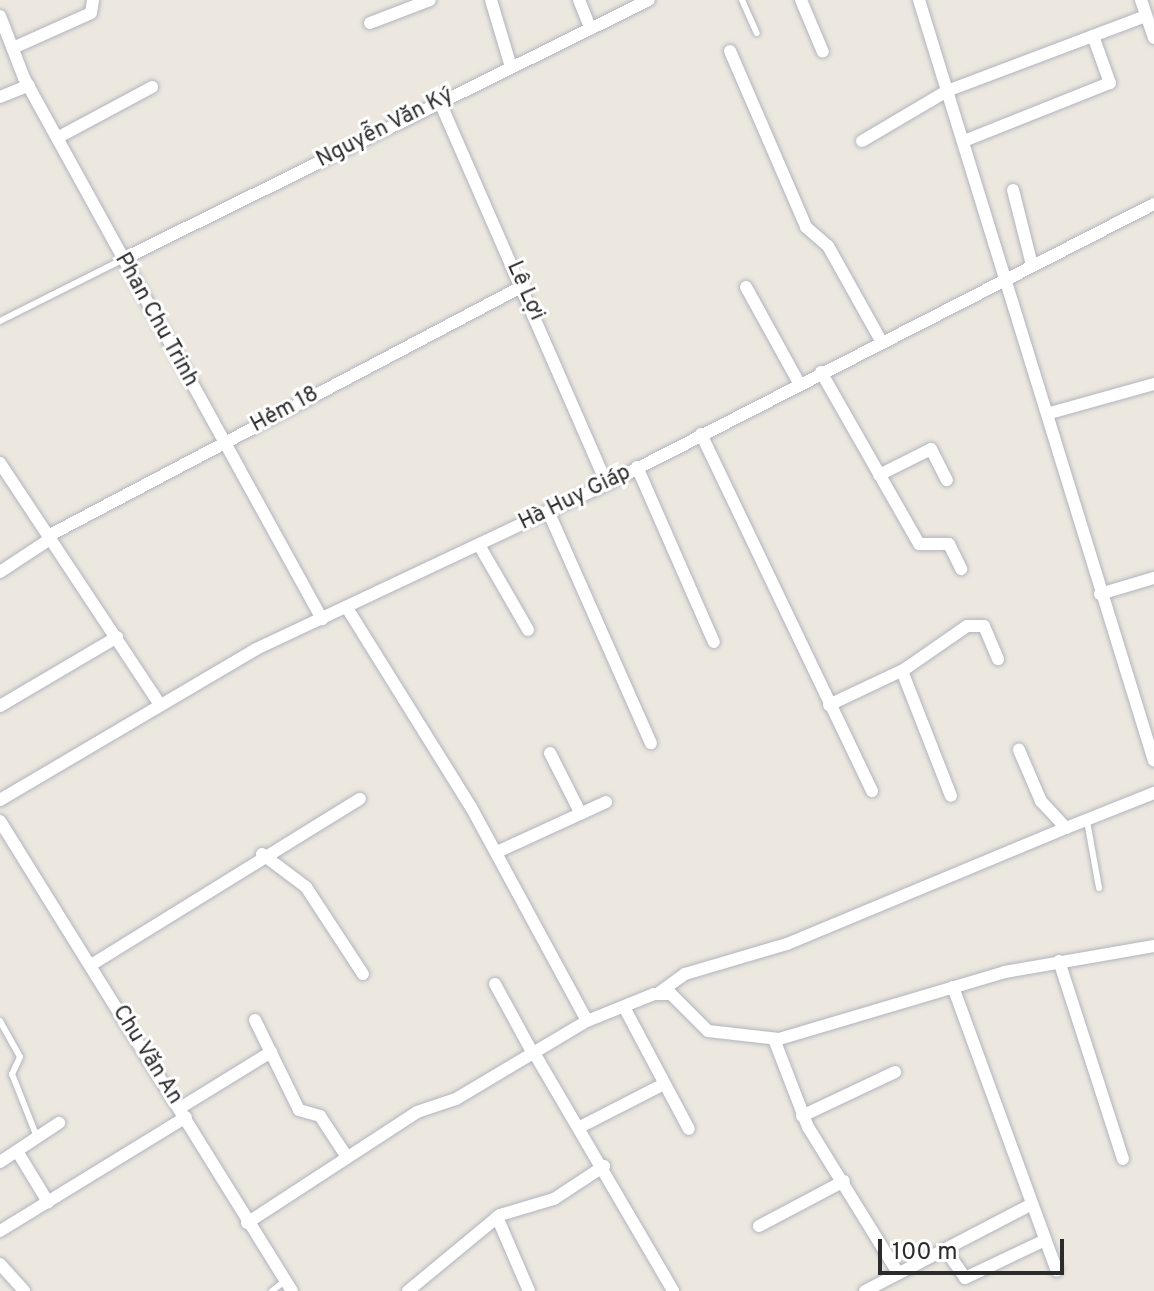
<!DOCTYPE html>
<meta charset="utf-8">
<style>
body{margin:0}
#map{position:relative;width:1154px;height:1291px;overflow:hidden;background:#ece8df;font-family:Overpass,sans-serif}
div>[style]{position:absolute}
.roads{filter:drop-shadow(0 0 2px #b2b3be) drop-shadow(0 0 2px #b2b3be)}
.lane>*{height:6px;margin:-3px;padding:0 3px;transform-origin:3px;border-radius:3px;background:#fff}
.street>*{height:12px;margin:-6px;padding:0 6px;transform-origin:6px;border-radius:6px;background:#fff}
span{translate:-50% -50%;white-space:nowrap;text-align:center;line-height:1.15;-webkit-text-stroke:6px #fff;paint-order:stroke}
.street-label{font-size:22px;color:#2b2b2b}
.scale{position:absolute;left:878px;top:1239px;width:186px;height:36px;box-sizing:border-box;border:4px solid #2b2b2b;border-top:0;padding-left:10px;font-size:24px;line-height:28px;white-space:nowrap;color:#2b2b2b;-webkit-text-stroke:6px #fff;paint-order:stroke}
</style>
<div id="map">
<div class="roads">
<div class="lane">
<div style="left:742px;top:0;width:36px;rotate:66deg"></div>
<div style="left:0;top:321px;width:136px;rotate:-26.6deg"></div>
<div style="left:1087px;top:821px;width:68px;rotate:79.8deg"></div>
<div style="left:0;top:1021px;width:41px;rotate:60.9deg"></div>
<div style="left:20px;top:1057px;width:19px;rotate:115deg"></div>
<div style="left:12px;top:1074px;width:68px;rotate:68.4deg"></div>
<div style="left:272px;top:1291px;width:16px;rotate:-38deg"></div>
</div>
<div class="street">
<div style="left:491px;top:0;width:70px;rotate:73.4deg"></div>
<div style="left:579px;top:0;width:31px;rotate:68deg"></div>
<div style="left:801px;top:0;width:56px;rotate:67.1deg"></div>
<div style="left:919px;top:0;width:796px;rotate:72.84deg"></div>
<div style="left:1141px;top:0;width:40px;rotate:71.1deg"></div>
<div style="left:0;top:16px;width:66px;rotate:68.8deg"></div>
<div style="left:24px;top:78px;width:618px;rotate:61.15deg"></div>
<div style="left:370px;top:23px;width:64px;rotate:-21deg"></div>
<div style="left:13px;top:48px;width:85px;rotate:-24.2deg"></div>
<div style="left:91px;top:13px;width:13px;rotate:-81deg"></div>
<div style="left:730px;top:51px;width:192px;rotate:66.6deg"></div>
<div style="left:806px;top:227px;width:29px;rotate:41deg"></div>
<div style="left:828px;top:246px;width:109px;rotate:60.8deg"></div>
<div style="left:0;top:97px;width:31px;rotate:-22deg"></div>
<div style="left:439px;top:100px;width:419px;rotate:66.4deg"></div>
<div style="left:57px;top:138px;width:108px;rotate:-28.2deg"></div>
<div style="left:862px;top:141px;width:99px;rotate:-30.5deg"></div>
<div style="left:947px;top:91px;width:212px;rotate:-20.7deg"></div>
<div style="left:964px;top:141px;width:157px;rotate:-21.7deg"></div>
<div style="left:1110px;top:83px;width:50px;rotate:-109.9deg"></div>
<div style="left:1013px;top:190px;width:77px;rotate:75.8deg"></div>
<div style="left:123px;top:259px;width:586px;rotate:-26.22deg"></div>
<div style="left:746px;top:287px;width:110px;rotate:61.1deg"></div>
<div style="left:821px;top:372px;width:198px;rotate:60.3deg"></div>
<div style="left:919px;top:544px;width:30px"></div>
<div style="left:949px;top:544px;width:28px;rotate:64deg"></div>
<div style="left:1050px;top:413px;width:108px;rotate:-15.6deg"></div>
<div style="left:701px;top:434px;width:396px;rotate:64.4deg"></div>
<div style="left:0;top:463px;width:288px;rotate:56.5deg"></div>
<div style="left:637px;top:467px;width:191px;rotate:66.3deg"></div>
<div style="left:879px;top:475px;width:58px;rotate:-26.6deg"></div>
<div style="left:931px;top:449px;width:35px;rotate:63deg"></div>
<div style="left:548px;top:511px;width:254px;rotate:66.1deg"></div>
<div style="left:48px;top:536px;width:537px;rotate:-27.76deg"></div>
<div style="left:479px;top:545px;width:98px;rotate:60deg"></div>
<div style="left:0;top:572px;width:60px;rotate:-33.4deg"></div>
<div style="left:1100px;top:594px;width:56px;rotate:-16.5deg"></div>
<div style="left:347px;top:608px;width:234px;rotate:58.1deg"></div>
<div style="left:471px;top:807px;width:243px;rotate:61.5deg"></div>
<div style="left:902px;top:671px;width:134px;rotate:68.6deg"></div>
<div style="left:829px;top:705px;width:84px;rotate:-25.3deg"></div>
<div style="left:905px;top:669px;width:75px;rotate:-34.7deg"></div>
<div style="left:967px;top:626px;width:17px"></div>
<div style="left:984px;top:626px;width:36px;rotate:67deg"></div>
<div style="left:0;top:706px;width:136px;rotate:-30.5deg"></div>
<div style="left:550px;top:753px;width:68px;rotate:63.1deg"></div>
<div style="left:0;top:800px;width:297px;rotate:-30.5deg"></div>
<div style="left:256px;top:649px;width:388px;rotate:-25.2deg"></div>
<div style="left:607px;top:484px;width:614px;rotate:-27.11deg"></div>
<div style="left:0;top:821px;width:553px;rotate:58.15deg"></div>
<div style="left:1066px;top:828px;width:95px;rotate:-21.7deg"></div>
<div style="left:497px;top:852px;width:120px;rotate:-24.6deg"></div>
<div style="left:262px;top:854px;width:55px;rotate:36.9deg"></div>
<div style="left:306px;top:887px;width:104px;rotate:56.8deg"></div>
<div style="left:1059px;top:961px;width:208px;rotate:72.1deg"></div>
<div style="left:91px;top:965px;width:316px;rotate:-31.7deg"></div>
<div style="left:495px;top:984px;width:77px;rotate:61.4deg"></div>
<div style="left:953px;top:987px;width:302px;rotate:69.9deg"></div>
<div style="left:660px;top:992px;width:31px;rotate:-36deg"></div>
<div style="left:685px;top:974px;width:106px;rotate:-16.4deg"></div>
<div style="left:787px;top:944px;width:302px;rotate:-22.6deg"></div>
<div style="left:1066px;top:828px;width:37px;rotate:-133deg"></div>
<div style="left:1041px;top:801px;width:56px;rotate:-113.3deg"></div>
<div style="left:624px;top:1007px;width:138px;rotate:62deg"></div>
<div style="left:255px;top:1020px;width:100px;rotate:63.9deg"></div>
<div style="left:299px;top:1110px;width:22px;rotate:16deg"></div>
<div style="left:320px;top:1116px;width:45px;rotate:56.7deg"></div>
<div style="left:774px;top:1039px;width:94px;rotate:68.9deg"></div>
<div style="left:808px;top:1127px;width:172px;rotate:58.3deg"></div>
<div style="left:533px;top:1051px;width:278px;rotate:59.7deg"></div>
<div style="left:180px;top:1108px;width:107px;rotate:-31.6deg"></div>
<div style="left:802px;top:1116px;width:103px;rotate:-25.3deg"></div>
<div style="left:580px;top:1127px;width:88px;rotate:-27.1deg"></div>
<div style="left:17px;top:1151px;width:60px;rotate:58.7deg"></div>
<div style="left:0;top:1162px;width:71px;rotate:-33.5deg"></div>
<div style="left:497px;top:1217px;width:81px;rotate:66.6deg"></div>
<div style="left:247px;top:1223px;width:203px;rotate:-33.1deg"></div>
<div style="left:417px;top:1112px;width:41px;rotate:-18.4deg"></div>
<div style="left:456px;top:1099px;width:152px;rotate:-30.8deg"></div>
<div style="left:587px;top:1021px;width:72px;rotate:-21.9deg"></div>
<div style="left:654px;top:994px;width:17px"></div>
<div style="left:671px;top:994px;width:52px;rotate:45deg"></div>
<div style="left:708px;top:1031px;width:71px;rotate:6.4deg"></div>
<div style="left:779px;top:1039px;width:236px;rotate:-16.5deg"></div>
<div style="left:1005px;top:972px;width:151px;rotate:-9.9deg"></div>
<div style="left:759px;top:1226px;width:96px;rotate:-27.9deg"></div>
<div style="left:0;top:1231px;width:218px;rotate:-31.5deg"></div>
<div style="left:945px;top:1249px;width:35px;rotate:55deg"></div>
<div style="left:965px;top:1278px;width:89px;rotate:-25.4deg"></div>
<div style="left:0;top:1264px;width:36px;rotate:48deg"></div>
<div style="left:408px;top:1291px;width:119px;rotate:-39.6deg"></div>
<div style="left:500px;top:1215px;width:56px;rotate:-16.5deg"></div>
<div style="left:554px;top:1199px;width:60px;rotate:-33.4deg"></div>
<div style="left:865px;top:1291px;width:188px;rotate:-27.5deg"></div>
</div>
</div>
<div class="street-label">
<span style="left:385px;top:128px;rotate:-27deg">Nguyễn Văn Ký</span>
<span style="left:525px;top:291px;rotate:66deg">Lê Lợi</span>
<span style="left:156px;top:320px;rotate:61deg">Phan Chu Trinh</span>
<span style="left:285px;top:410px;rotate:-28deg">Hẻm 18</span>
<span style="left:575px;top:498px;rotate:-26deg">Hà Huy Giáp</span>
<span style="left:147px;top:1055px;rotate:58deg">Chu Văn An</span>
</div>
<div class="scale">100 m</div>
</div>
